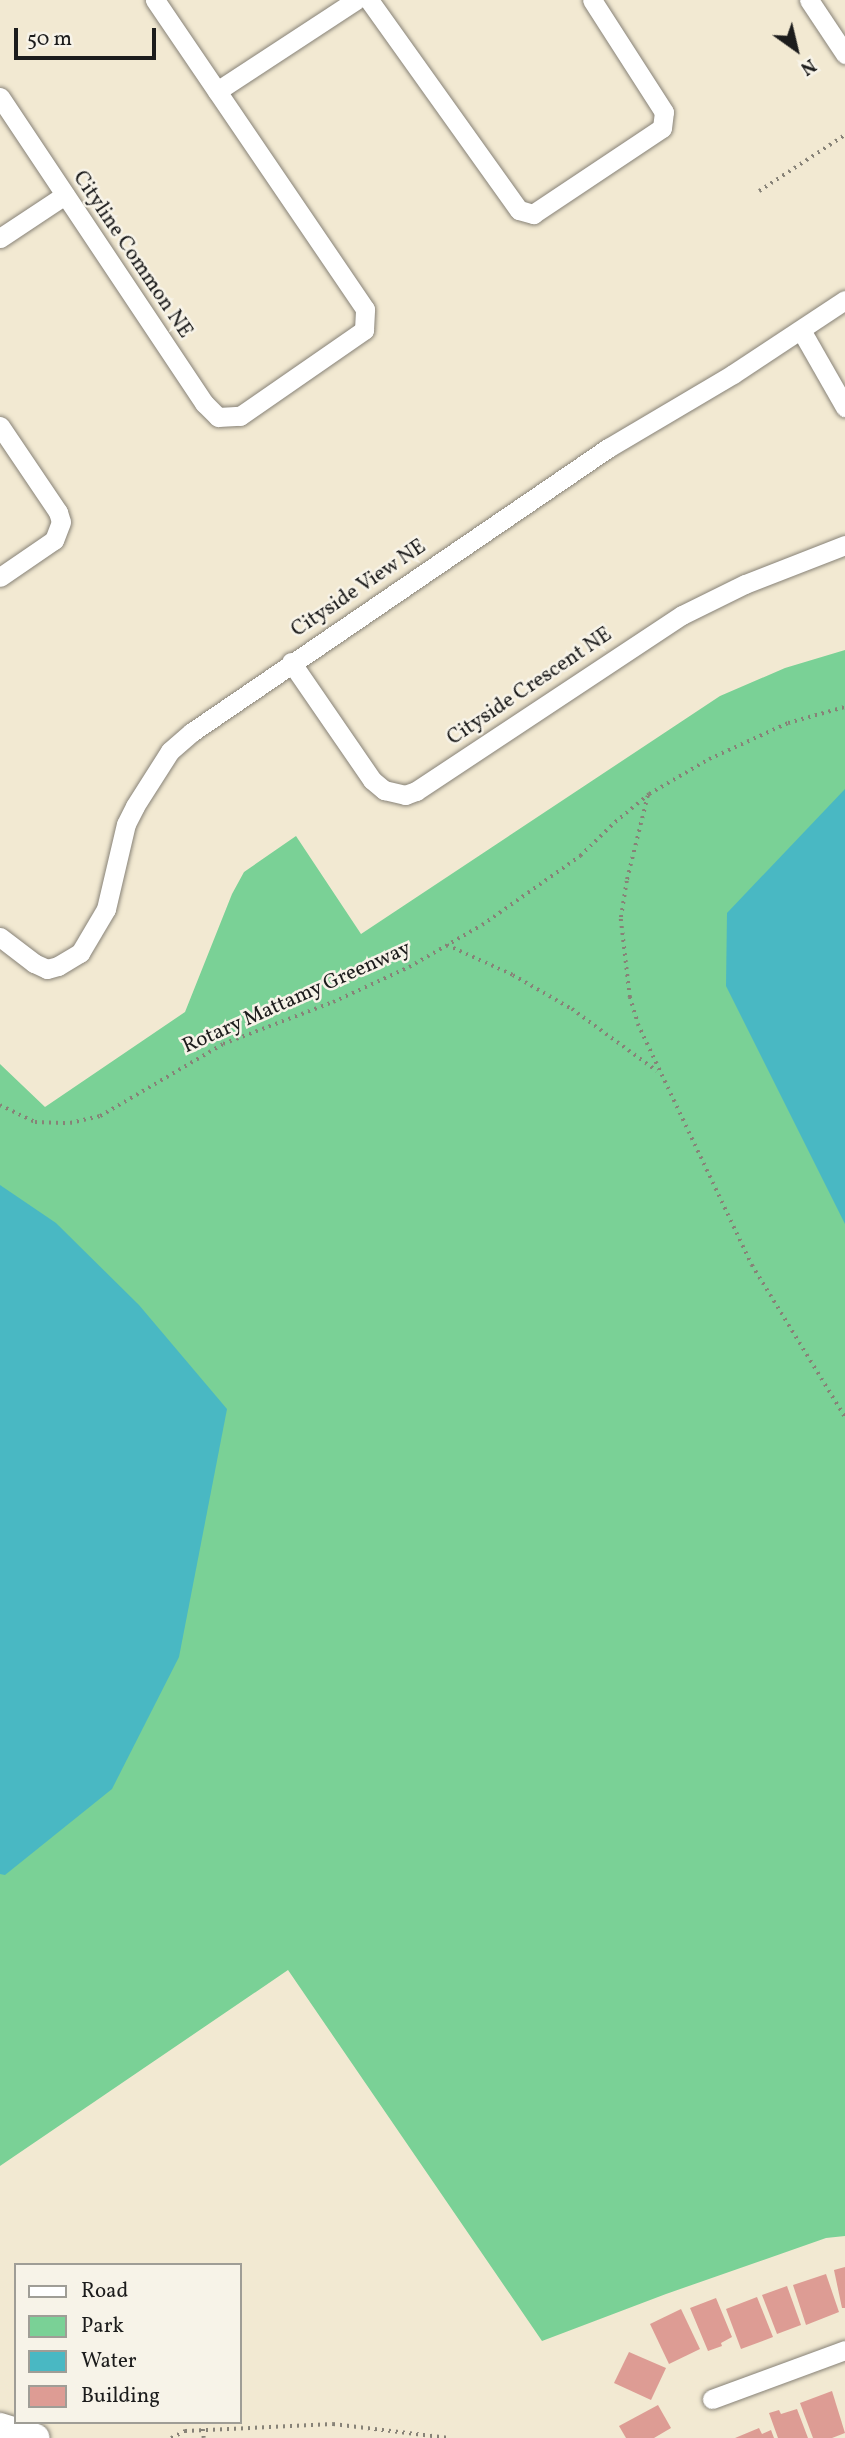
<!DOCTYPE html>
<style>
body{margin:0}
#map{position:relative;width:845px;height:2438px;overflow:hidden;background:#f2e9d2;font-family:Vollkorn,serif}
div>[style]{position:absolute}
.green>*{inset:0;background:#7ad196}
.water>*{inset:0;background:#49b8c3}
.building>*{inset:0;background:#dd9c94}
.path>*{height:3.5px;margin-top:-1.75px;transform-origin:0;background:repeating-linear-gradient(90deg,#878277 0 2px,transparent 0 7px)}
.roads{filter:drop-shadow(0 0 2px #878277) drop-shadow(0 0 2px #878277)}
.street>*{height:19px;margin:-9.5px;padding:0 9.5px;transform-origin:9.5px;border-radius:9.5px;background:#fff}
.secondary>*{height:28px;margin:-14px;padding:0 14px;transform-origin:14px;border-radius:14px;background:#fff}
span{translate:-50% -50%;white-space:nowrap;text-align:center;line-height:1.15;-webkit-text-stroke:5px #f7f3e8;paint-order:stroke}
.street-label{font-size:21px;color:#1c1c1c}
.legend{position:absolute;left:14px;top:2263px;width:228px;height:161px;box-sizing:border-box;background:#f7f3e8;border:2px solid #9f9d96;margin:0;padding:9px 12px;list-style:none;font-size:21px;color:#1c1c1c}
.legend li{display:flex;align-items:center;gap:14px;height:35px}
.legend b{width:35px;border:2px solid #9f9d96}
.north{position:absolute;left:761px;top:14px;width:70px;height:70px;-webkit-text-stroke:5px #f7f3e8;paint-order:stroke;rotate:146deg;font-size:19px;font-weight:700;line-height:28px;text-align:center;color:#1c1c1c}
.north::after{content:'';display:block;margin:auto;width:24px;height:32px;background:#1c1c1c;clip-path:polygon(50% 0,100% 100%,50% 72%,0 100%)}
.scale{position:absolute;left:14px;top:28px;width:142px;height:32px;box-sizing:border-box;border:4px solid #1c1c1c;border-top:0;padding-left:9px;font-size:21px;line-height:24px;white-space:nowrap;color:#1c1c1c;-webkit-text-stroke:5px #f7f3e8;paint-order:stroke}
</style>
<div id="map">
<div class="green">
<div style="clip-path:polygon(845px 650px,845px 2236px,826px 2238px,666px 2294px,542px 2341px,288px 1970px,0 2166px,0 1064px,45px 1107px,185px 1012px,232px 894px,244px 872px,296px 836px,361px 934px,720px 696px,785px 668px)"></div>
</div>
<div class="water">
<div style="clip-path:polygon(845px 789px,845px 1224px,726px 986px,727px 913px)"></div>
<div style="clip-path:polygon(0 1185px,56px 1223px,139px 1305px,227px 1409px,179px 1657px,112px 1789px,5px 1875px,0 1874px)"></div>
</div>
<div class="building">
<div style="clip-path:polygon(845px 2267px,845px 2308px,842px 2308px,834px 2270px)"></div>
<div style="clip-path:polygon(826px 2274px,839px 2312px,806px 2325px,793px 2285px)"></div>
<div style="clip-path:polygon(787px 2286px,801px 2325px,777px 2334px,762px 2295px)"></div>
<div style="clip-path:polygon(757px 2297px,773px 2337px,741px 2349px,726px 2309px)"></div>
<div style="clip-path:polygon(716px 2298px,732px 2337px,721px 2343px,722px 2346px,708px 2351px,690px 2308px)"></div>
<div style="clip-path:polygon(681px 2309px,700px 2349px,669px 2364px,650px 2324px)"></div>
<div style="clip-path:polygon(629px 2352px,666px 2368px,651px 2400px,614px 2383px)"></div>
<div style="clip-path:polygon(832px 2391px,845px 2433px,832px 2438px,813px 2438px,800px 2403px)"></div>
<div style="clip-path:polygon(658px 2405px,671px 2428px,654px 2438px,626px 2438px,619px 2426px)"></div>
<div style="clip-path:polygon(797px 2409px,808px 2438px,778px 2438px,769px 2413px,779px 2410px,781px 2414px)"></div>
<div style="clip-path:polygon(759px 2428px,762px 2434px,771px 2430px,774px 2438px,735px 2438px)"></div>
</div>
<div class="path">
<div style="left:759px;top:191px;width:103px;rotate:-33.1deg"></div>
<div style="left:648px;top:796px;width:88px;rotate:103.9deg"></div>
<div style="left:627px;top:881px;width:38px;rotate:99deg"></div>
<div style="left:621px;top:919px;width:79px;rotate:83.4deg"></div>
<div style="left:630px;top:997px;width:28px;rotate:73deg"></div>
<div style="left:638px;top:1024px;width:267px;rotate:64.7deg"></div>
<div style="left:752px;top:1265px;width:178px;rotate:58.5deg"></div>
<div style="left:447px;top:945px;width:72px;rotate:24.4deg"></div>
<div style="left:513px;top:975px;width:68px;rotate:30deg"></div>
<div style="left:572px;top:1009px;width:105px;rotate:36.1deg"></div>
<div style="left:0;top:1105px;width:39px;rotate:26deg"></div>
<div style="left:35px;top:1122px;width:35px;rotate:2deg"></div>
<div style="left:70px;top:1123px;width:31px;rotate:-13deg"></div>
<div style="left:100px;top:1116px;width:143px;rotate:-30.3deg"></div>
<div style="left:223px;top:1044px;width:118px;rotate:-20.9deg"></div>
<div style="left:333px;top:1002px;width:84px;rotate:-24.7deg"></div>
<div style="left:409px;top:967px;width:84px;rotate:-29.9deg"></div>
<div style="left:482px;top:925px;width:120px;rotate:-35.1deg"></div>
<div style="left:580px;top:856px;width:49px;rotate:-44.2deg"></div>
<div style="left:615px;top:822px;width:44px;rotate:-39.5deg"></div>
<div style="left:649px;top:794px;width:69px;rotate:-30.3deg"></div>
<div style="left:709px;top:759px;width:87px;rotate:-24.5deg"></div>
<div style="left:788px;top:723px;width:59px;rotate:-15.7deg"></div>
<div style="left:203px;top:2429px;width:9px;rotate:84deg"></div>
<div style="left:171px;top:2438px;width:16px;rotate:-27deg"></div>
<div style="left:185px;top:2431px;width:148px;rotate:-2.7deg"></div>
<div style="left:333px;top:2424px;width:117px;rotate:6.9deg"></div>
</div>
<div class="roads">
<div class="street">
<div style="left:369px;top:0;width:258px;rotate:54.5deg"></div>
<div style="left:519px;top:210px;width:15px;rotate:16deg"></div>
<div style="left:533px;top:214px;width:155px;rotate:-33.7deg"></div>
<div style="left:662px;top:128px;width:16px;rotate:-83deg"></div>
<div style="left:664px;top:112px;width:133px;rotate:-122.7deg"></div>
<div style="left:809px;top:0;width:65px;rotate:56.3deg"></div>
<div style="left:217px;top:91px;width:166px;rotate:-33.2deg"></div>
<div style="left:0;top:97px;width:368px;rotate:56.3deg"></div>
<div style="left:204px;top:403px;width:20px;rotate:45deg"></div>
<div style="left:218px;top:417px;width:22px;rotate:-3deg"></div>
<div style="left:240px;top:416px;width:151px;rotate:-34.7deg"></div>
<div style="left:364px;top:330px;width:21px;rotate:-87deg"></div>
<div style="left:365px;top:309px;width:374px;rotate:-124.2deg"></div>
<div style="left:0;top:238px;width:78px;rotate:-33.5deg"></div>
<div style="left:801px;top:330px;width:89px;rotate:60.3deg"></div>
<div style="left:0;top:426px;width:104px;rotate:56deg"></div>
<div style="left:58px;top:512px;width:10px;rotate:73deg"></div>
<div style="left:61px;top:522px;width:19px;rotate:111deg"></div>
<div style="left:54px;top:540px;width:65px;rotate:145.6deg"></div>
<div style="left:291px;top:662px;width:143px;rotate:55.5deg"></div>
<div style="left:372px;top:780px;width:16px;rotate:40deg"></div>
<div style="left:384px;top:790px;width:22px;rotate:13deg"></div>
<div style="left:405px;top:795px;width:12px;rotate:-20deg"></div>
<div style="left:416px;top:791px;width:319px;rotate:-33.5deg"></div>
<div style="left:682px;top:615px;width:70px;rotate:-26.2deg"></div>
<div style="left:745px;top:584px;width:107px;rotate:-21.3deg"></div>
<div style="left:0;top:937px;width:43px;rotate:37.4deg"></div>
<div style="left:34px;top:963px;width:14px;rotate:25deg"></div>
<div style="left:47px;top:969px;width:11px;rotate:-15deg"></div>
<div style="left:58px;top:966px;width:26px;rotate:-31deg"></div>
<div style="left:80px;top:953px;width:51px;rotate:-59.4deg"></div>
<div style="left:106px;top:909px;width:87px;rotate:-76.8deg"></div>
<div style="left:126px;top:824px;width:20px;rotate:-63deg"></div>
<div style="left:135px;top:806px;width:65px;rotate:-57.5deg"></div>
<div style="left:170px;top:751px;width:29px;rotate:-41deg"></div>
<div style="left:192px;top:732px;width:504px;rotate:-34.32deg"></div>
<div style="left:608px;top:448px;width:145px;rotate:-30.6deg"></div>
<div style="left:733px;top:374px;width:134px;rotate:-33.5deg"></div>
<div style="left:712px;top:2399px;width:142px;rotate:-20.2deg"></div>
</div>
<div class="secondary">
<div style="left:0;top:2427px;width:37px;rotate:17deg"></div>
</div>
</div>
<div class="street-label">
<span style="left:132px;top:255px;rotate:56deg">Cityline Common NE</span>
<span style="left:359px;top:589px;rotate:-34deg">Cityside View NE</span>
<span style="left:530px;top:687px;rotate:-34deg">Cityside Crescent NE</span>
<span style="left:297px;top:998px;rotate:-24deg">Rotary Mattamy Greenway</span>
</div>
<ul class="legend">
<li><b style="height:9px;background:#fff"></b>Road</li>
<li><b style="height:19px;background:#7ad196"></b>Park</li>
<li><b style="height:19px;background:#49b8c3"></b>Water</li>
<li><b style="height:19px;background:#dd9c94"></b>Building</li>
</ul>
<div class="north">N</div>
<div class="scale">50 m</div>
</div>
